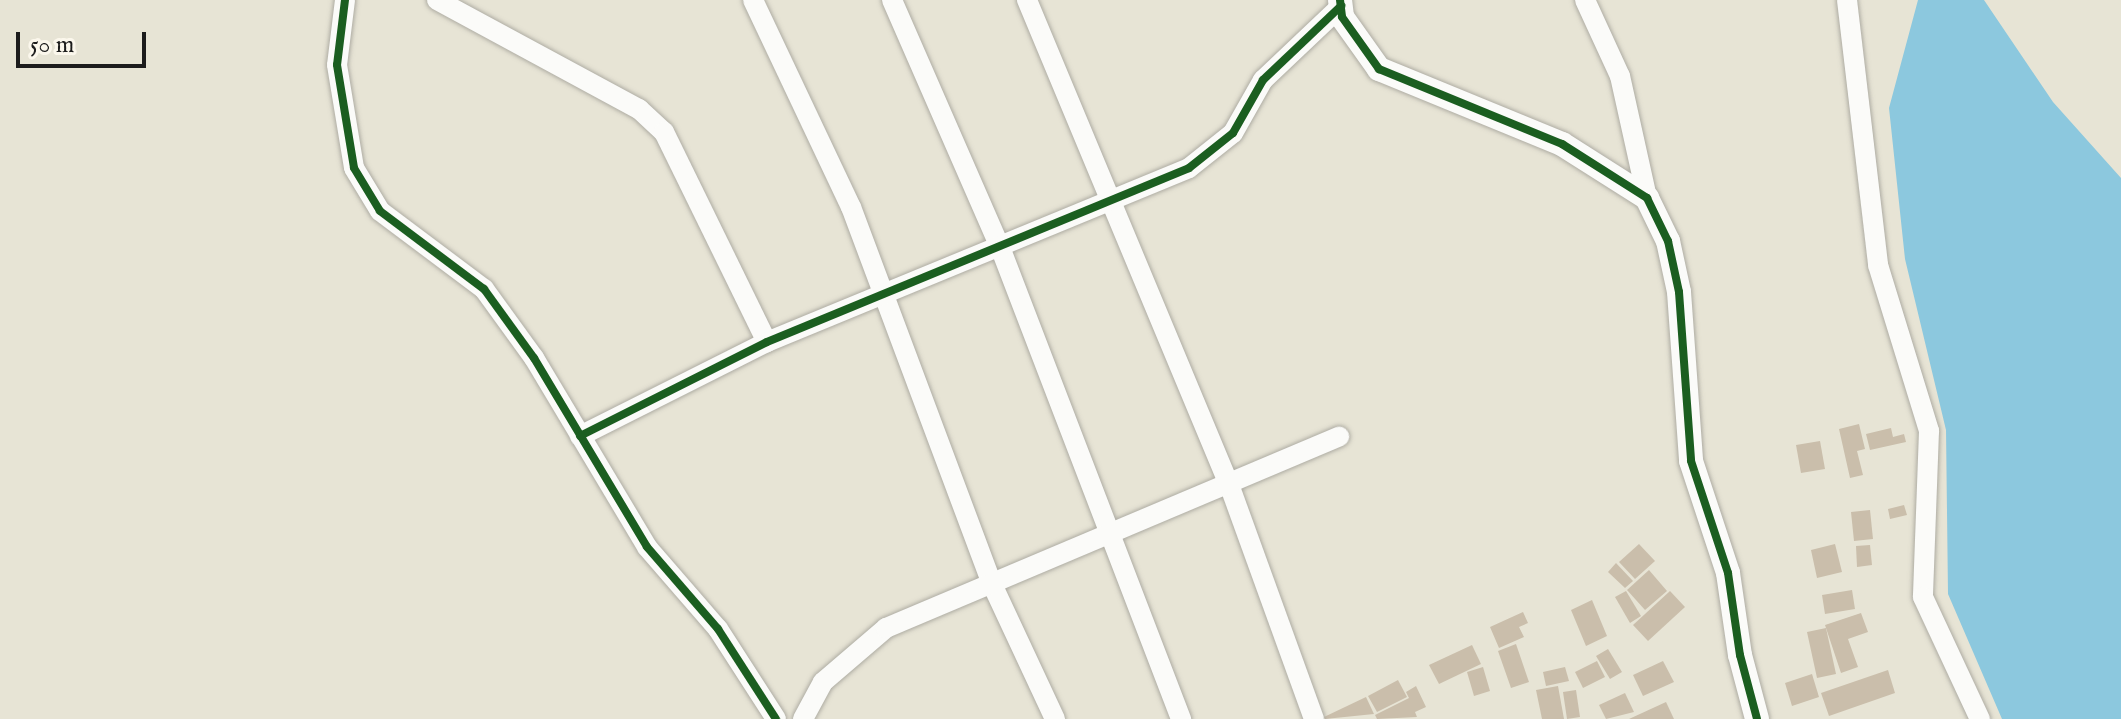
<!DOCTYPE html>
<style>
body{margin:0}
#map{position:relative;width:2121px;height:719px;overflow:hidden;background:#e7e4d5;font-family:"IM FELL English",serif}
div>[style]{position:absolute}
.water>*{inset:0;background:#8cc8de}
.building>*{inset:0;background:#cabeab}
.roads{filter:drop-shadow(0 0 2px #aeaca3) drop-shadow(0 0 2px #aeaca3)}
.minor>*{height:20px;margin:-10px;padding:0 10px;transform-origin:10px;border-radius:10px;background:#fbfbf9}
.tertiary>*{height:24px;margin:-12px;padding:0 12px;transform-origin:12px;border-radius:12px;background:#fbfbf9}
.cycleway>*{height:8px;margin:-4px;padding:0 4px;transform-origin:4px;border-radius:4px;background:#1b5e20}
span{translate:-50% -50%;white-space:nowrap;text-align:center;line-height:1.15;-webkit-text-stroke:6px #fbf7ec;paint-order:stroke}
.scale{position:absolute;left:16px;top:32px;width:130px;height:36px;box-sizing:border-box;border:4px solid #1c1c1c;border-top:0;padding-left:10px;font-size:24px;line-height:28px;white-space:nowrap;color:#1c1c1c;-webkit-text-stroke:6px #fbf7ec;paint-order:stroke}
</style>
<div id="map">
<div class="water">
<div style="clip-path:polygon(1918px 0,1984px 0,2053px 102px,2121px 178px,2121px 719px,2002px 719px,1948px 594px,1946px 430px,1905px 259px,1889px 108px)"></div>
</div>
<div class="building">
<div style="clip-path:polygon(1859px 424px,1865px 449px,1857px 451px,1863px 475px,1850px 478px,1839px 429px)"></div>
<div style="clip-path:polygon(1891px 428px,1893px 437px,1904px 434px,1906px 442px,1870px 450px,1866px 434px)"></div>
<div style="clip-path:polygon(1820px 441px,1825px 469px,1801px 473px,1796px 445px)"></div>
<div style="clip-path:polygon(1904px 505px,1907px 515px,1890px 519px,1888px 509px)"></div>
<div style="clip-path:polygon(1870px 510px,1873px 539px,1854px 541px,1851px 512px)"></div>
<div style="clip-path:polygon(1639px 544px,1655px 561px,1635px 579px,1619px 562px)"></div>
<div style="clip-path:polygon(1835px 544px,1842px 572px,1817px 578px,1811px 550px)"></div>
<div style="clip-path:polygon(1870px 545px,1872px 565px,1857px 567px,1856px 546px)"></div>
<div style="clip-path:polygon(1616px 563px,1633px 581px,1625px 588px,1608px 572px)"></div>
<div style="clip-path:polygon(1649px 570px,1667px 591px,1645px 610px,1627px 590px)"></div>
<div style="clip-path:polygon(1852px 590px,1855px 609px,1825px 614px,1822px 595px)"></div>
<div style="clip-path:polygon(1626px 591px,1641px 616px,1630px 623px,1615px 597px)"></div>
<div style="clip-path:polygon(1670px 591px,1685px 607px,1648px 641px,1633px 625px)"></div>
<div style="clip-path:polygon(1592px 600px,1607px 636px,1586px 646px,1571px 610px)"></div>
<div style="clip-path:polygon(1523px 612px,1528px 623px,1519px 627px,1524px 637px,1499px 648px,1490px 627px)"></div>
<div style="clip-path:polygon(1861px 613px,1868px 632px,1848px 639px,1858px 667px,1841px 673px,1825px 625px)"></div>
<div style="clip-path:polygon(1826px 628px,1836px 674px,1817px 678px,1807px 632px)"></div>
<div style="clip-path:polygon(1516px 644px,1529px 682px,1511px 688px,1498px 651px)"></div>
<div style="clip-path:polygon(1472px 645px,1481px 664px,1439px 684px,1429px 665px)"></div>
<div style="clip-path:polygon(1608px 649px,1622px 672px,1610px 679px,1596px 656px)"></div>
<div style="clip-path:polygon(1597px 661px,1605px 677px,1583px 688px,1575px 672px)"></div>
<div style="clip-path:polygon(1663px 661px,1674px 682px,1643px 696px,1633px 675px)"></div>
<div style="clip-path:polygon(1483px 667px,1490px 691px,1474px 696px,1467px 672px)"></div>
<div style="clip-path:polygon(1565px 667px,1569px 681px,1546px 686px,1543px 672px)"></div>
<div style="clip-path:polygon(1888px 670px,1895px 693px,1829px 716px,1821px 693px)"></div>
<div style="clip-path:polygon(1812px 674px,1819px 697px,1792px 706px,1785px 683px)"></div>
<div style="clip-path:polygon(1398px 680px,1407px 697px,1377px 712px,1368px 696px)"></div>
<div style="clip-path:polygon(1416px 686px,1426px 707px,1415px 712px,1417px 717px,1377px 719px,1375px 715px,1409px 698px,1406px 692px)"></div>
<div style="clip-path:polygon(1558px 686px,1564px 719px,1542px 719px,1536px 690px)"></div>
<div style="clip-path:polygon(1576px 690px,1580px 717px,1567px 719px,1563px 692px)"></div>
<div style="clip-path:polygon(1625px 693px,1634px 712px,1606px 719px,1599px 705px)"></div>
<div style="clip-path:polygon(1366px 697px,1374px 714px,1325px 719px,1324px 717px)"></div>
<div style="clip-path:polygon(1666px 702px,1674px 719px,1629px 719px)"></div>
</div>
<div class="roads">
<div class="minor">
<div style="left:345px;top:0;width:65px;rotate:97deg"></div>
<div style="left:337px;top:65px;width:104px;rotate:80.6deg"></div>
<div style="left:354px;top:168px;width:50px;rotate:58.8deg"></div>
<div style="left:380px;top:211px;width:130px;rotate:36.9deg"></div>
<div style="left:484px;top:289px;width:85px;rotate:54.1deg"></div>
<div style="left:534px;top:358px;width:220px;rotate:59.1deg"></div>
<div style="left:647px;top:547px;width:108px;rotate:49.1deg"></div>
<div style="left:718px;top:629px;width:107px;rotate:57.2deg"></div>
<div style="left:437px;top:0;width:230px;rotate:28.4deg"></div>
<div style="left:639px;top:109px;width:34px;rotate:43deg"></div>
<div style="left:664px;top:132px;width:234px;rotate:63.9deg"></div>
<div style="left:753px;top:0;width:229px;rotate:64.7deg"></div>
<div style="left:851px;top:207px;width:403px;rotate:69.5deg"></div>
<div style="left:992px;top:584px;width:149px;rotate:65deg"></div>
<div style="left:892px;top:0;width:270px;rotate:66.4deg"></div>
<div style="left:1000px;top:247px;width:506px;rotate:69.02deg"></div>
<div style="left:1027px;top:0;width:528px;rotate:67.37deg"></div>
<div style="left:1230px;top:487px;width:247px;rotate:70.1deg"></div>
<div style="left:1585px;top:0;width:84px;rotate:65.3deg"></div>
<div style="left:1620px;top:76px;width:125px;rotate:77.5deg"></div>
<div style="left:1847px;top:0;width:267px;rotate:83.3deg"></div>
<div style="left:1878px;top:265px;width:174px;rotate:72.9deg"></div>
<div style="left:1929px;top:431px;width:166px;rotate:92.1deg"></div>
<div style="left:1923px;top:597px;width:135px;rotate:65deg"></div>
<div style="left:580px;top:436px;width:209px;rotate:-26.7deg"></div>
<div style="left:767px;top:342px;width:456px;rotate:-22.4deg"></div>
<div style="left:1189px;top:168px;width:56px;rotate:-38.5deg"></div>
<div style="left:1233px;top:133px;width:61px;rotate:-60.5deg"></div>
<div style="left:1263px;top:80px;width:108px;rotate:-43.5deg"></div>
<div style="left:803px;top:719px;width:42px;rotate:-61.6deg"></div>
<div style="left:823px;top:682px;width:83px;rotate:-40.6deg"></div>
<div style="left:886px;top:628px;width:492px;rotate:-22.9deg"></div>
</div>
<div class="tertiary">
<div style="left:1340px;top:0;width:17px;rotate:83deg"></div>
<div style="left:1342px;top:17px;width:64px;rotate:54.6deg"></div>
<div style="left:1379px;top:69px;width:198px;rotate:22.3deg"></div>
<div style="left:1562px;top:144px;width:101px;rotate:32.4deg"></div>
<div style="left:1647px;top:198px;width:48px;rotate:64deg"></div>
<div style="left:1668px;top:241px;width:52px;rotate:77.8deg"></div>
<div style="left:1679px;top:292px;width:169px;rotate:85.9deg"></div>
<div style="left:1691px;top:461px;width:118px;rotate:71.7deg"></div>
<div style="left:1728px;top:573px;width:83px;rotate:81.7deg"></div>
<div style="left:1740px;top:655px;width:66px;rotate:75.1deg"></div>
</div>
</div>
<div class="cycleway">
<div style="left:345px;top:0;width:65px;rotate:97deg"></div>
<div style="left:337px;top:65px;width:104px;rotate:80.6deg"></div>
<div style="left:354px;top:168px;width:50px;rotate:58.8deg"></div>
<div style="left:380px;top:211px;width:130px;rotate:36.9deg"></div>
<div style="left:484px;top:289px;width:85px;rotate:54.1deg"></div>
<div style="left:534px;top:358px;width:220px;rotate:59.1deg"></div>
<div style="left:647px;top:547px;width:108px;rotate:49.1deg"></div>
<div style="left:718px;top:629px;width:107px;rotate:57.2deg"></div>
<div style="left:1340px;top:0;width:17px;rotate:83deg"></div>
<div style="left:1342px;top:17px;width:64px;rotate:54.6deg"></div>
<div style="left:1379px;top:69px;width:198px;rotate:22.3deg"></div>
<div style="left:1562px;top:144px;width:101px;rotate:32.4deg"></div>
<div style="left:1647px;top:198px;width:48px;rotate:64deg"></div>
<div style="left:1668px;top:241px;width:52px;rotate:77.8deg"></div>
<div style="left:1679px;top:292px;width:169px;rotate:85.9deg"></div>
<div style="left:1691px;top:461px;width:118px;rotate:71.7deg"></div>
<div style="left:1728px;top:573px;width:83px;rotate:81.7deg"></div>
<div style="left:1740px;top:655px;width:66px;rotate:75.1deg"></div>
<div style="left:580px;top:436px;width:209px;rotate:-26.7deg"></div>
<div style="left:767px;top:342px;width:456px;rotate:-22.4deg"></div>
<div style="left:1189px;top:168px;width:56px;rotate:-38.5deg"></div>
<div style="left:1233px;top:133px;width:61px;rotate:-60.5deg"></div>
<div style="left:1263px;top:80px;width:108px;rotate:-43.5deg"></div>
</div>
<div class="scale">50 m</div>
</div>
